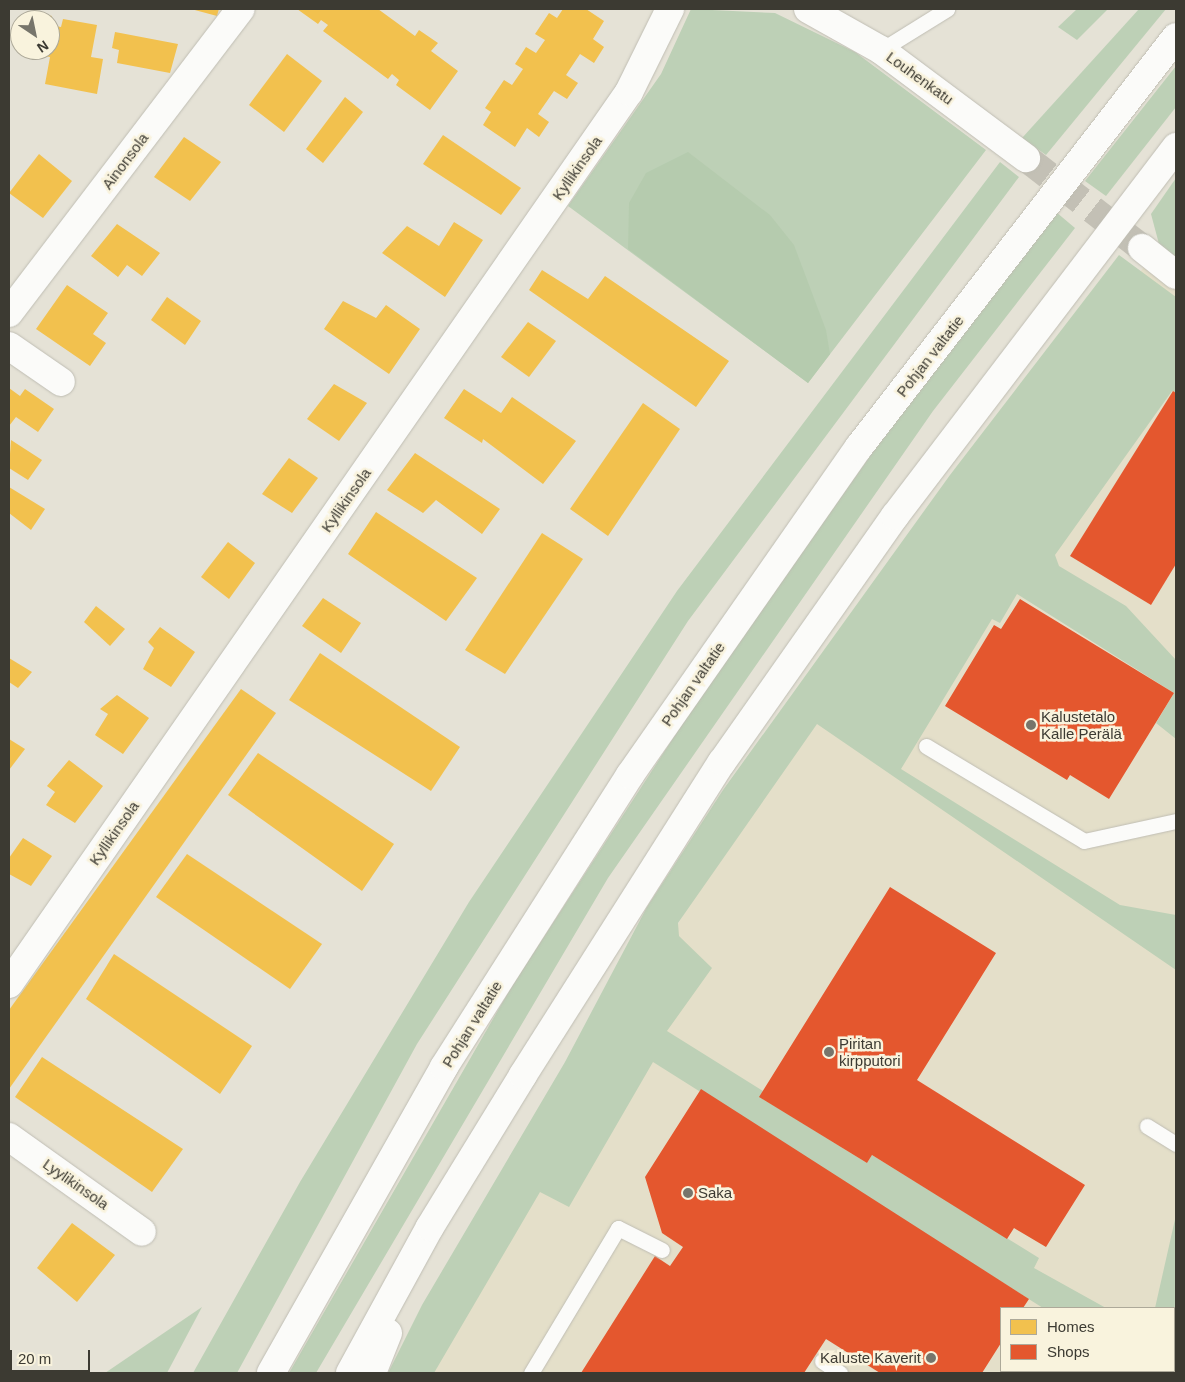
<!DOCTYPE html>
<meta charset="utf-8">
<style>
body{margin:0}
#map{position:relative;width:1185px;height:1382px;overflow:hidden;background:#e5e2d6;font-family:Arial,sans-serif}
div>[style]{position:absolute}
.built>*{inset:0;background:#e4dfc9}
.green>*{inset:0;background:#bdd0b6}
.forest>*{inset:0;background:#b5cbae}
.homes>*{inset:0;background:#f2c14e}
.shops>*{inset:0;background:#e4572e}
.street-tunnel>*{height:28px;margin-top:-14px;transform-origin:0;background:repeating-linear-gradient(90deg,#c3c0b5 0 28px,transparent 0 42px)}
.roads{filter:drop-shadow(0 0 1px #bfbdb3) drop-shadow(0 0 1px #bfbdb3)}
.lane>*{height:15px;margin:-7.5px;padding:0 7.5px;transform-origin:7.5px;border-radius:7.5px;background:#fbfbf9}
.street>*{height:28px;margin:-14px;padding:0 14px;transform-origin:14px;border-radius:14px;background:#fbfbf9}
.highway>*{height:28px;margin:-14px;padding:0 14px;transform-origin:14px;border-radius:14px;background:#fbfbf9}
.dots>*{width:14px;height:14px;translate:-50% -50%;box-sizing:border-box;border:2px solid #f9f3dd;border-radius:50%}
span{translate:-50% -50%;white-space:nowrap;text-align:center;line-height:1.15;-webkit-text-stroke:5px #f9f3dd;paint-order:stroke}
.street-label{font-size:15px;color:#3c3a32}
.poi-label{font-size:15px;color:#3c3a32}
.left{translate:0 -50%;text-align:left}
.right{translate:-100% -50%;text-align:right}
.frame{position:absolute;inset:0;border:10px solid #3c3a32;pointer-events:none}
.legend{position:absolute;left:1000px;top:1307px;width:175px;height:65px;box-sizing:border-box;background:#f9f3dd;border:1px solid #ada999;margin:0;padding:6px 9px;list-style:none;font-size:15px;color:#3c3a32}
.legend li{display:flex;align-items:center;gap:10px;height:25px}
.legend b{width:25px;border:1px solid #ada999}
.north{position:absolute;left:10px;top:10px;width:50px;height:50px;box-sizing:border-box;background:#f9f3dd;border:1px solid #ada999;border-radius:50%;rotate:146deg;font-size:14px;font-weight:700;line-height:20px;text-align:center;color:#3c3a32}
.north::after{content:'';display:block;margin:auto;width:18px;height:22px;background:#77756b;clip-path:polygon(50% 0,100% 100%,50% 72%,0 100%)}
.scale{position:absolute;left:10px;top:1350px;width:80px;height:22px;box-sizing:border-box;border:2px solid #3c3a32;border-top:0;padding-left:6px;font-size:15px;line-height:18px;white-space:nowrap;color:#3c3a32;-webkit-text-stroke:4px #f9f3dd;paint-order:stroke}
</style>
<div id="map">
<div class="built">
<div style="clip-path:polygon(evenodd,1176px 222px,1176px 1373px,423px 1373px,695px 894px,1176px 222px,1001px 1308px,1174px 1308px,1174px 1371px,1001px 1371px,1001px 1308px)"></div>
</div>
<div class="green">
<div style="clip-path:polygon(691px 9px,775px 13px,855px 52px,986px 150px,808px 383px,568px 206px,661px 74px)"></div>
<div style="clip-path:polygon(1077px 9px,1108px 9px,1077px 40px,1058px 27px)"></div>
<div style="clip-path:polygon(1139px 9px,1166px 9px,1046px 155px,1022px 138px)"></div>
<div style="clip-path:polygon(1176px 66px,1176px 107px,1106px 196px,1085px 181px)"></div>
<div style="clip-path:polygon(1000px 162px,1019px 177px,688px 621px,417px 1044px,237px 1373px,193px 1373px,300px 1182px,469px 902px,677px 591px)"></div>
<div style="clip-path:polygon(1176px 178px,1176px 259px,1159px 244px,1151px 214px)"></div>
<div style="clip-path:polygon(1056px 212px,1075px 228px,933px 411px,608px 878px,316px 1373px,289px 1373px,512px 986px,694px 706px,870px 456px)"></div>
<div style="clip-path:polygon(1119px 255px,1176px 297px,1176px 393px,1172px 391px,1055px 555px,1059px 566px,1126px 606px,1176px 660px,1176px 739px,1156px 723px,1174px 693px,1017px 594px,1000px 623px,992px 619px,901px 769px,1120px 905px,1176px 915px,1176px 970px,817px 724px,678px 923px,679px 936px,712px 968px,667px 1031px,763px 1091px,760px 1097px,867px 1163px,872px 1155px,1039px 1258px,1034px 1268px,1106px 1308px,1043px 1308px,653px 1062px,569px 1207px,540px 1192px,434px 1373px,388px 1373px,422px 1305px,565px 1062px,647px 907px,723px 790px,950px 475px)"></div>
<div style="clip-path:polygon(1176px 1215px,1176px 1373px,1149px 1373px,1145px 1371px,1174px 1371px,1174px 1308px,1155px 1308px)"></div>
<div style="clip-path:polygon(202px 1307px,167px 1373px,105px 1373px)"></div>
</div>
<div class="forest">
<div style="clip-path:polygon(688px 152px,770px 215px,794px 245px,826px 330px,830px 354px,808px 383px,628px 249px,629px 203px,646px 173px)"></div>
</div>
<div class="homes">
<div style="clip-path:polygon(191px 9px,219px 9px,217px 16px)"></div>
<div style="clip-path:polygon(297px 9px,378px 9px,415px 36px,419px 30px,438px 43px,431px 51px,458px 71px,430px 110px,396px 85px,399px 80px,392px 74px,388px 79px,323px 31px,328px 25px,321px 20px,318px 24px)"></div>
<div style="clip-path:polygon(563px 9px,586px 9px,604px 21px,593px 39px,604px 47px,594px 63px,580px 54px,566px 75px,578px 83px,567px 99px,554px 91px,538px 114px,549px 122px,539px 137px,527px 128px,515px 147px,483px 125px,491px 112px,485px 108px,504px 80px,512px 85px,523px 69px,515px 64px,526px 47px,536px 53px,545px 40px,535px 34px,549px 13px,557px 18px)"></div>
<div style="clip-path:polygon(36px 13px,52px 16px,51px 20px,35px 20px)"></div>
<div style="clip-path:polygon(63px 19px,97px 25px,91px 57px,103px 59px,97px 94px,45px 84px,50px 57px,29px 53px,50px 50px,50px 25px,61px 27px)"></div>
<div style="clip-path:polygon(115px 32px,178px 44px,170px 73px,117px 63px,119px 50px,112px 48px)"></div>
<div style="clip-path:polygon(287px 54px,322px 81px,284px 132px,249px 105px)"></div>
<div style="clip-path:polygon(345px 97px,363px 112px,323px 163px,306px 149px)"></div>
<div style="clip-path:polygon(443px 135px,521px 188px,501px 215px,423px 164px)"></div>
<div style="clip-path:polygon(184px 137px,221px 162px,190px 201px,154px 177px)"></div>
<div style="clip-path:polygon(39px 154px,72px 181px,43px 218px,9px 193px)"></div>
<div style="clip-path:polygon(454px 222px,483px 240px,445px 297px,382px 253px,407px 226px,439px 246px)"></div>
<div style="clip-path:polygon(117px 224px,160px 253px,142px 276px,127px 265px,118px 277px,91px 256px)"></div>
<div style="clip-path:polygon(542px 270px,588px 299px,605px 276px,729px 361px,696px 407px,529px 290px)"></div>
<div style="clip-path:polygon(67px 285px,108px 313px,93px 334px,106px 343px,90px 366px,36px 329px)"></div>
<div style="clip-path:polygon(167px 297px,201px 321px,185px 345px,151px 320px)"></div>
<div style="clip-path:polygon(343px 301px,376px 318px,386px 305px,420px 329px,389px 374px,324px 329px)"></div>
<div style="clip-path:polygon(528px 322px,556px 341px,529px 377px,501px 357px)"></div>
<div style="clip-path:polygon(334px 384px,367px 403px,339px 441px,307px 419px)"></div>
<div style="clip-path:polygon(9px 388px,20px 396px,25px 389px,54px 409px,38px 432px,16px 417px,9px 426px)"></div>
<div style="clip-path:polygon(464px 389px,501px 413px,512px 397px,576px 441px,543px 484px,483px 439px,482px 443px,444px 418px)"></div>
<div style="clip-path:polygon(643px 403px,680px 429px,608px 536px,570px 509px)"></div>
<div style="clip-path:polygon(11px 440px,42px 460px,28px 480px,9px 468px)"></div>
<div style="clip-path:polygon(415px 453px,500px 509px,482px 534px,436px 500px,423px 513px,387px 490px)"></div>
<div style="clip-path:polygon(289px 458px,318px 478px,292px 513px,262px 494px)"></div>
<div style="clip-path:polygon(9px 487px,45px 509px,31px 530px,9px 513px)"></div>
<div style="clip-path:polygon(376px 512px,477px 578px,446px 621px,348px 554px)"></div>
<div style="clip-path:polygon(542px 533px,583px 559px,505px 674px,465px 650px)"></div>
<div style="clip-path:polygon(228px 542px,255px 563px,229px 599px,201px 577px)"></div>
<div style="clip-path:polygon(323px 598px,361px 623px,341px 653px,302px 626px)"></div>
<div style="clip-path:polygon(96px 606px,125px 629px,110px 646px,84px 622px)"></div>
<div style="clip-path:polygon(160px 627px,195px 652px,171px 687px,143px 669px,154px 648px,148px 642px)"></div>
<div style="clip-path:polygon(320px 653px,460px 747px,431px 791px,289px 700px)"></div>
<div style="clip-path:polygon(9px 658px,32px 672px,18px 688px,9px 682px)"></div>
<div style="clip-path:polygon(241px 689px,276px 713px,9px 1089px,9px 1010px)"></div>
<div style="clip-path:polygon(117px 695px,149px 718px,123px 754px,95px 735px,108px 714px,100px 709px)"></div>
<div style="clip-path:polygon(9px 739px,25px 749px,9px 770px)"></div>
<div style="clip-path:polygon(258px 753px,394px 844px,362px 891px,228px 795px)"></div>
<div style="clip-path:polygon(69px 760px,103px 786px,75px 823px,46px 805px,55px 792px,47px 786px)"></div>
<div style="clip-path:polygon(23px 838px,52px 856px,31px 886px,9px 874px,9px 858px)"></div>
<div style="clip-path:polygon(187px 854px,322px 944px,290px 989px,156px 897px)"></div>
<div style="clip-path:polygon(114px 954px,252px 1046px,220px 1094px,86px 999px)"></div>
<div style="clip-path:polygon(42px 1057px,183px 1149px,152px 1192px,15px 1097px)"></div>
<div style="clip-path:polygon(72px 1223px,115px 1255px,77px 1302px,37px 1268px)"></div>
</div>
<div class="shops">
<div style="clip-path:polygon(1173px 391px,1176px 393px,1176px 564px,1151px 605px,1070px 556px)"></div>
<div style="clip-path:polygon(1020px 599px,1174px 693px,1109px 799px,1070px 775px,1067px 780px,945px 706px,994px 625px,1001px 629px)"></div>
<div style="clip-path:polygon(890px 887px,996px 953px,917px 1080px,1085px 1185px,1046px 1247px,1014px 1228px,1007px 1239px,872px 1155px,867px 1163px,759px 1097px)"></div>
<div style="clip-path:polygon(701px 1089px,1029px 1299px,1023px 1308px,1001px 1308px,1001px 1343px,982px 1373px,880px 1373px,826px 1339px,804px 1373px,581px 1373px,655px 1256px,670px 1266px,683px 1247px,662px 1233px,645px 1177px)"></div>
</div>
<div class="street-tunnel">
<div style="left:1026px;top:158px;width:147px;rotate:37.8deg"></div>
</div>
<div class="roads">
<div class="lane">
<div style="left:881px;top:50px;width:78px;rotate:-31.8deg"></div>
<div style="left:926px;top:746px;width:184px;rotate:31deg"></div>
<div style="left:1084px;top:841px;width:94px;rotate:-12.3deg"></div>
<div style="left:1147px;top:1126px;width:34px;rotate:32deg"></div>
<div style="left:822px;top:1361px;width:22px;rotate:34deg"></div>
<div style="left:531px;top:1373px;width:169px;rotate:-59deg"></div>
<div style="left:618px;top:1228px;width:49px;rotate:26.6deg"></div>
</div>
<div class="street">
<div style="left:808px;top:9px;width:84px;rotate:29.3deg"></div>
<div style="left:881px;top:50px;width:181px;rotate:36.7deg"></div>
<div style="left:1142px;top:248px;width:43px;rotate:38.5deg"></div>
<div style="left:9px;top:313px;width:382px;rotate:-52.7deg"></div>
<div style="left:9px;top:346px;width:63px;rotate:34.7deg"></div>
<div style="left:9px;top:984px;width:1086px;rotate:-55.2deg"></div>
<div style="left:629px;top:92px;width:93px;rotate:-63.7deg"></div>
<div style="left:9px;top:1137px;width:163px;rotate:35.5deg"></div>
</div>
<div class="highway">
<div style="left:271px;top:1373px;width:352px;rotate:-60.5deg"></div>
<div style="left:444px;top:1067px;width:346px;rotate:-57.5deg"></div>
<div style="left:630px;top:775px;width:400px;rotate:-55.1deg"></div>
<div style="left:859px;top:447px;width:518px;rotate:-52.29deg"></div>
<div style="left:350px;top:1373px;width:166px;rotate:-61.3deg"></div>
<div style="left:430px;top:1227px;width:178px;rotate:-58.5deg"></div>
<div style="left:523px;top:1075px;width:371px;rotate:-57.6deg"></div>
<div style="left:722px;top:762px;width:301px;rotate:-54.9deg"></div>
<div style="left:895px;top:516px;width:464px;rotate:-52.7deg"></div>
<div style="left:372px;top:1373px;width:43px;rotate:-68.2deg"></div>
</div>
</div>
<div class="dots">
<div style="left:1031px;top:725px;background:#77756b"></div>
<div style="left:829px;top:1052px;background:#77756b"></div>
<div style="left:688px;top:1193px;background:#77756b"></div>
<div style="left:931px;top:1358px;background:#77756b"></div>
</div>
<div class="street-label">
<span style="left:920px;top:78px;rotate:36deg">Louhenkatu</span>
<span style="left:125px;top:161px;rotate:-53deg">Ainonsola</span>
<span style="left:577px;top:168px;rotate:-55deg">Kyllikinsola</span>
<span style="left:930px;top:356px;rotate:-52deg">Pohjan valtatie</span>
<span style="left:346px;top:500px;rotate:-55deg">Kyllikinsola</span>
<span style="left:693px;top:684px;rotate:-55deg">Pohjan valtatie</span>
<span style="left:114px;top:833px;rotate:-55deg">Kyllikinsola</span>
<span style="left:472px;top:1024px;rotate:-58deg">Pohjan valtatie</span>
<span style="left:76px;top:1184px;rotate:35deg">Lyylikinsola</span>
</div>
<div class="poi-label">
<span class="left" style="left:1041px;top:725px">Kalustetalo<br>Kalle Perälä</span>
<span class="left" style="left:839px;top:1052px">Piritan<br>kirpputori</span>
<span class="left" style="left:698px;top:1193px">Saka</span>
<span class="right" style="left:921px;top:1358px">Kaluste Kaverit</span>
</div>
<div class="frame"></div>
<ul class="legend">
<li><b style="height:14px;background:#f2c14e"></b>Homes</li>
<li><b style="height:14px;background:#e4572e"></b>Shops</li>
</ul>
<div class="north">N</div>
<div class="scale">20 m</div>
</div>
